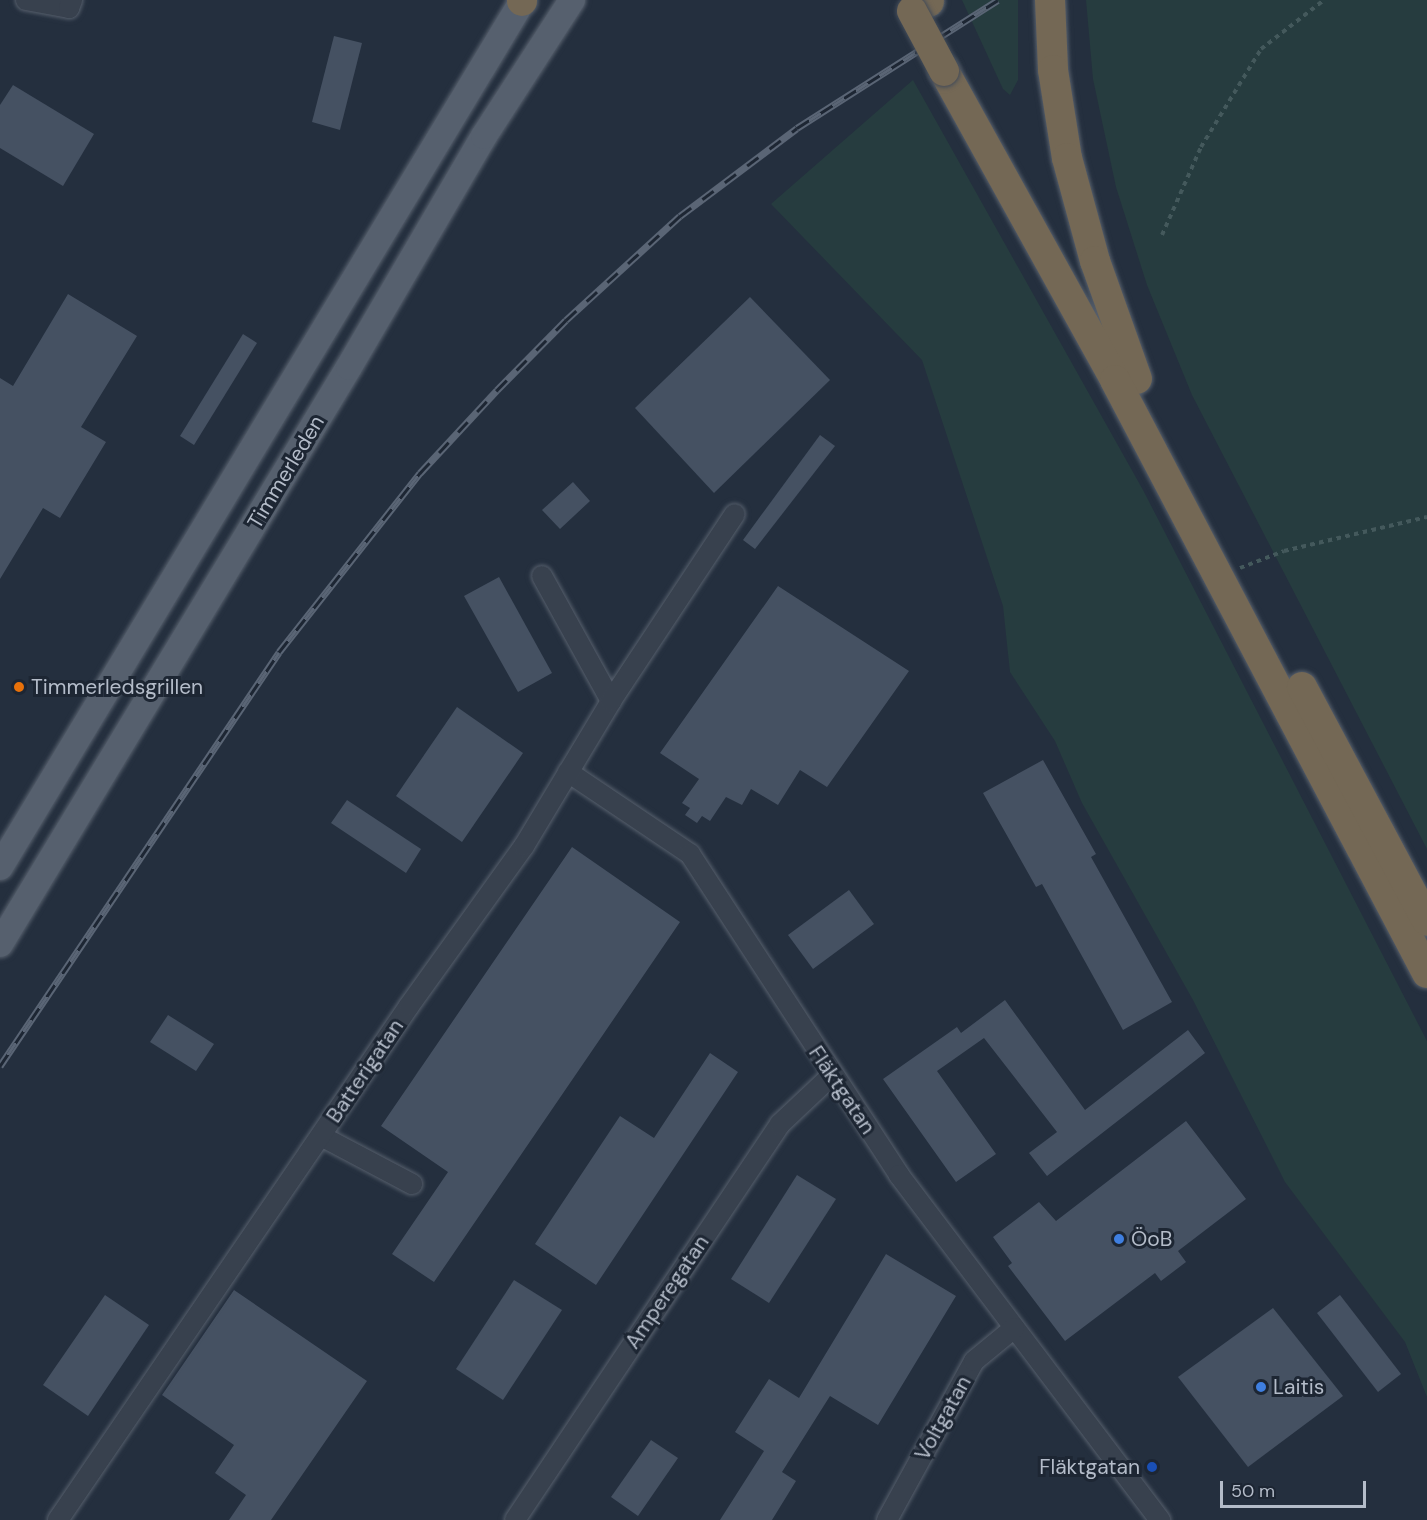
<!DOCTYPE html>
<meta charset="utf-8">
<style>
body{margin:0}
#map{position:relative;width:1427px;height:1520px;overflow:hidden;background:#242f3e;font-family:"DM Sans",sans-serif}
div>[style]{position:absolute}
.green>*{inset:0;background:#263c3f}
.building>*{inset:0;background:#455162}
.path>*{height:4px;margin-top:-2px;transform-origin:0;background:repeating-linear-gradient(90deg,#44595c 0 4.5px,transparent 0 9px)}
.roads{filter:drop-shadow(0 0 2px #565f6c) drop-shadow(0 0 2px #565f6c)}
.minor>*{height:20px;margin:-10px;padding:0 10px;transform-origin:10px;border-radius:10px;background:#38414e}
.major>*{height:26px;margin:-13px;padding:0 13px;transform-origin:13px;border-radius:13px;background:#56606e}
.highway>*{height:30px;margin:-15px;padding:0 15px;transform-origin:15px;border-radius:15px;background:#746855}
.rail>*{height:7px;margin-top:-3.5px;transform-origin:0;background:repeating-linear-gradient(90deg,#1d2633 0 14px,#5a6575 0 28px);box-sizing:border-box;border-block:2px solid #5a6575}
.bridges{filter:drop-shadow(0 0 2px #434c59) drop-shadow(0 0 2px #434c59)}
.highway-bridge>*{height:30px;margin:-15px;padding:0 15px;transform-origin:15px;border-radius:15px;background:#746855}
.dots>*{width:16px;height:16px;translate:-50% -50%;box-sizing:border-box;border:3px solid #1d2633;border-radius:50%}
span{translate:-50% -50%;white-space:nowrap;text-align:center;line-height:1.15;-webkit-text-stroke:6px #1d2633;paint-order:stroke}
.street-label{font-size:21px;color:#b4bcc9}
.poi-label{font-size:21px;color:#b4bcc9}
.left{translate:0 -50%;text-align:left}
.right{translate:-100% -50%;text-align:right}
.scale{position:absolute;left:1220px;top:1481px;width:146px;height:27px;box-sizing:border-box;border:3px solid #b4bcc9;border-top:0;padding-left:8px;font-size:18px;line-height:21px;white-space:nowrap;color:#b4bcc9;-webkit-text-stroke:4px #1d2633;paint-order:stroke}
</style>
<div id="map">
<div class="green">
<div style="clip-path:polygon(962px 0,1018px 0,1018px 80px,1010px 95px,1003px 89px)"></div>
<div style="clip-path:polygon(1086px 0,1427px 0,1427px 849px,1192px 395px,1147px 285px,1116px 187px,1093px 79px)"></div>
<div style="clip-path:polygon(913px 80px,1143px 490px,1427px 1041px,1427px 1397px,1405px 1342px,1285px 1182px,1193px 1000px,1082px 803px,1055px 741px,1010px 672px,1003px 606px,922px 360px,771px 204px)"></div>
</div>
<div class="building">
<div style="clip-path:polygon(334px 36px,362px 43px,340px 130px,312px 122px)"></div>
<div style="clip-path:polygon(13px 85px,94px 134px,63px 186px,0 148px,0 105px)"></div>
<div style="clip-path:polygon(68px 294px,137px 336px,81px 427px,106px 442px,60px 518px,43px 508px,0 579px,0 378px,13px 386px)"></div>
<div style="clip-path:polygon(750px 297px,830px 380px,714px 493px,635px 408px)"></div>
<div style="clip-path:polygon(243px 334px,257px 343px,194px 445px,180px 436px)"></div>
<div style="clip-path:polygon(820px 435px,835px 446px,755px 549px,743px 540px)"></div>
<div style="clip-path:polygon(573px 482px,590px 501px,560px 529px,542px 510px)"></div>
<div style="clip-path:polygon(499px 577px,552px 673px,518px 692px,464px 596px)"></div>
<div style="clip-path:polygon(778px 586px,909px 671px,827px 787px,800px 770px,778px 805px,751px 789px,742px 805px,726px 797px,710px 821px,702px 816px,697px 823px,685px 815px,690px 808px,682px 803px,699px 779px,660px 753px)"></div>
<div style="clip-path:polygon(457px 707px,523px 753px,462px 842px,396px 796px)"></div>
<div style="clip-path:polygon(1043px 760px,1096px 854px,1091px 857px,1172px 1002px,1123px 1030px,1042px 884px,1036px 887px,983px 793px)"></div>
<div style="clip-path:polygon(347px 800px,421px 849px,406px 873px,331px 823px)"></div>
<div style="clip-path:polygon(572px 847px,680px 922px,434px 1282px,392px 1254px,448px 1172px,381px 1126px)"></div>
<div style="clip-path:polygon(849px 890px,874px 924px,813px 969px,788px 935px)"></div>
<div style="clip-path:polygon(1005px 1000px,1085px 1110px,1188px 1030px,1205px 1053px,1047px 1176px,1029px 1153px,1057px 1132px,984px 1038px,937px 1071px,996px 1154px,956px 1182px,883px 1079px,957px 1027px,961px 1033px)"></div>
<div style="clip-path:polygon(168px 1015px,214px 1044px,196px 1071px,150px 1042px)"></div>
<div style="clip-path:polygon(710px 1053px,738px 1072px,596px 1285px,535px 1244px,620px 1116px,654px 1138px)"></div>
<div style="clip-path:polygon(1186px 1121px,1246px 1199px,1178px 1251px,1186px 1262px,1161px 1281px,1155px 1273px,1065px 1341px,1008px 1266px,1012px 1263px,993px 1237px,1039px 1202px,1056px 1221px)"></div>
<div style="clip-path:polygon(797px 1175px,836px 1199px,769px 1303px,731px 1279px)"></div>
<div style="clip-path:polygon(886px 1254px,956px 1296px,878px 1425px,830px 1396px,782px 1472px,796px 1481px,772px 1520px,720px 1520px,764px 1451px,735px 1432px,769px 1379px,799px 1398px)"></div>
<div style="clip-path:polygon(514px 1280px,562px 1310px,503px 1400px,456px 1369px)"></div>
<div style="clip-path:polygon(234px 1290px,367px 1381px,271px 1520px,229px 1520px,246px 1495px,215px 1473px,234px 1445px,162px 1395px)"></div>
<div style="clip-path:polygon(105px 1295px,149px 1325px,88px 1416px,43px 1385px)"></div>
<div style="clip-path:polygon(1340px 1295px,1401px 1374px,1378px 1392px,1317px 1313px)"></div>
<div style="clip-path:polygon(1273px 1308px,1343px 1396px,1248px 1467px,1178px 1377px)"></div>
<div style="clip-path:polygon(651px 1440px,678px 1458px,638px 1516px,611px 1497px)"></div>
</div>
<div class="path">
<div style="left:1162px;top:235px;width:96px;rotate:-66.1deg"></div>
<div style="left:1201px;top:147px;width:115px;rotate:-58.5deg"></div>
<div style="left:1261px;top:49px;width:80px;rotate:-37.9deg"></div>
<div style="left:1240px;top:568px;width:47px;rotate:-21.1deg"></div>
<div style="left:1284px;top:551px;width:147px;rotate:-13.4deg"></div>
</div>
<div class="roads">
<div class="minor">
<div style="left:26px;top:0;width:44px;rotate:10.5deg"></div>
<div style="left:69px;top:8px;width:9px;rotate:-69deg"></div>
<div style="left:542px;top:576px;width:143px;rotate:61.1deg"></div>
<div style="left:568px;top:772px;width:147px;rotate:33.9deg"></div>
<div style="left:690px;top:854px;width:383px;rotate:56.9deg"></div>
<div style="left:899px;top:1175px;width:433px;rotate:52.9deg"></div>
<div style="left:321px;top:1136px;width:103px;rotate:27.8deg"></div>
<div style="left:58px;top:1520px;width:622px;rotate:-55.67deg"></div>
<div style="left:409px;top:1006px;width:197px;rotate:-54.3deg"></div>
<div style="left:524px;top:846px;width:169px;rotate:-59deg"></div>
<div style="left:611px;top:701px;width:224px;rotate:-56.5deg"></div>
<div style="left:515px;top:1520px;width:476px;rotate:-56.2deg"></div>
<div style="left:780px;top:1124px;width:71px;rotate:-43.3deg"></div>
<div style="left:887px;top:1520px;width:181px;rotate:-61.3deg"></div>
<div style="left:974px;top:1361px;width:52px;rotate:-39.5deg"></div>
</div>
<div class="major">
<div style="left:0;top:867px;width:1013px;rotate:-58.9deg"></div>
<div style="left:0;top:944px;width:674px;rotate:-58.83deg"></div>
<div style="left:349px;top:367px;width:268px;rotate:-59.7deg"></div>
<div style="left:484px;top:136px;width:162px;rotate:-57.1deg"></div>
</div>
<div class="highway">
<div style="left:928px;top:0;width:2px;rotate:63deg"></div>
<div style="left:1050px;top:0;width:70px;rotate:87.5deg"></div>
<div style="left:1053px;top:70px;width:89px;rotate:81deg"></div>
<div style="left:1067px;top:158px;width:107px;rotate:74.8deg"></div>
<div style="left:1095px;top:261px;width:125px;rotate:70.4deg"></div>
<div style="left:522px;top:1px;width:1px;rotate:-90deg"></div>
<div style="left:944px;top:71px;width:353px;rotate:61deg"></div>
<div style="left:1115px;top:380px;width:670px;rotate:62.25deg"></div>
<div style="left:1302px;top:687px;width:265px;rotate:61.9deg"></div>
</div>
</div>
<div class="rail">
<div style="left:0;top:1066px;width:499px;rotate:-56deg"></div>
<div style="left:279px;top:652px;width:228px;rotate:-51.8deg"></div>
<div style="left:420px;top:473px;width:113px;rotate:-47.1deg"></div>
<div style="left:497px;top:390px;width:98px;rotate:-45.4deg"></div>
<div style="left:566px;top:320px;width:154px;rotate:-42.4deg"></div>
<div style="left:680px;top:216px;width:146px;rotate:-36.9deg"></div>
<div style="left:797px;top:128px;width:238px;rotate:-32.5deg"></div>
</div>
<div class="bridges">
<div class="highway-bridge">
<div style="left:912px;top:11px;width:68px;rotate:61.9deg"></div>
</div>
</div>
<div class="dots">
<div style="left:19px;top:687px;background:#e8710a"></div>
<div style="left:1119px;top:1239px;background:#3f7fe0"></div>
<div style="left:1261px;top:1387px;background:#3f7fe0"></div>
<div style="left:1152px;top:1467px;background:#1a4fb4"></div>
</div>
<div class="street-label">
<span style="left:286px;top:472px;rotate:-59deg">Timmerleden</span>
<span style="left:365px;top:1071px;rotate:-56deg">Batterigatan</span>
<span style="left:842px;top:1090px;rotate:56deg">Fläktgatan</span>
<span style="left:667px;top:1292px;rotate:-56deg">Amperegatan</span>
<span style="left:943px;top:1418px;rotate:-61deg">Voltgatan</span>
</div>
<div class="poi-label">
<span class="left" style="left:31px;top:687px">Timmerledsgrillen</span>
<span class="left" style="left:1131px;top:1239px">ÖoB</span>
<span class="left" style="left:1273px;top:1387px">Laitis</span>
<span class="right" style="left:1140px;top:1467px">Fläktgatan</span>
</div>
<div class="scale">50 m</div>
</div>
